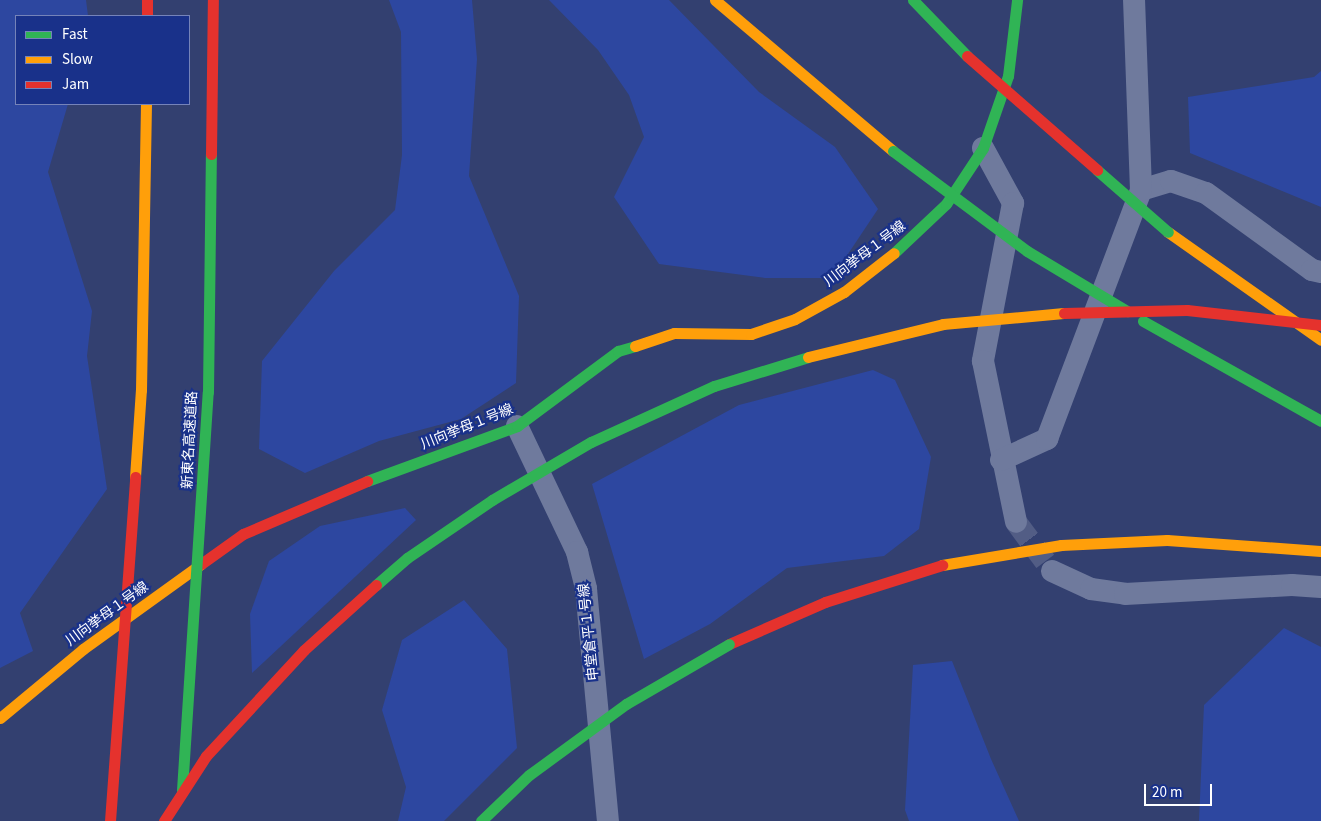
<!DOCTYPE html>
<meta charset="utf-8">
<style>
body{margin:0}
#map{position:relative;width:1321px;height:821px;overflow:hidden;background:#334070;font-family:"Source Sans 3","Noto Sans JP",sans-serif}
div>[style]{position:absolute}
.green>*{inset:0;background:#2d47a0}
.street-tunnel>*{height:22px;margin-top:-11px;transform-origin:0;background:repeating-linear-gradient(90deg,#525d85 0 22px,transparent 0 33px)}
.street>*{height:22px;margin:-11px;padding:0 11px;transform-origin:11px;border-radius:11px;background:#6f7a9d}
.fast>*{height:11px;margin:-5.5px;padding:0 5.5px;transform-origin:5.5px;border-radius:5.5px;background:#30b455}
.slow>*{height:11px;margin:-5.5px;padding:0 5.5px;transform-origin:5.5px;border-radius:5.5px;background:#ff9f0a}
.jam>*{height:11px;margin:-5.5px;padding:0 5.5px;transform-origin:5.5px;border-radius:5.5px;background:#e5322d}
.fast-bridge>*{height:11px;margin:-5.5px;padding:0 5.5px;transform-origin:5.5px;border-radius:5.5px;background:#30b455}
.slow-bridge>*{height:11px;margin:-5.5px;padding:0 5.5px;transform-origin:5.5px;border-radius:5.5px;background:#ff9f0a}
.jam-bridge>*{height:11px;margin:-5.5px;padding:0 5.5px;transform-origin:5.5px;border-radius:5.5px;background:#e5322d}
span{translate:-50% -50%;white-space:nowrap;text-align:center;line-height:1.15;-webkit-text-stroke:4.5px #19318a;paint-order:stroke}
.street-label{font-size:14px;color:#fff}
.legend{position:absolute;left:15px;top:15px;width:175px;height:90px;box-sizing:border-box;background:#19318a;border:1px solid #7583b9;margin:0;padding:6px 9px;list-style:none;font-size:15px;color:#fff}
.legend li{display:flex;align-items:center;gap:10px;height:25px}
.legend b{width:25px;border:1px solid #7583b9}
.scale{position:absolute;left:1144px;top:784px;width:68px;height:22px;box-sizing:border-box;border:2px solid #fff;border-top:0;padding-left:6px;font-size:15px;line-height:18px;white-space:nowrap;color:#fff;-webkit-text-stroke:4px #19318a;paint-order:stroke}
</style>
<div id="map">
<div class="green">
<div style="clip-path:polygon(0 0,86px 0,88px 16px,16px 16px,16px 104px,68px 104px,48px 172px,92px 311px,87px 356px,107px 489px,20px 613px,33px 651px,0 668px)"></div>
<div style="clip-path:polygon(389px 0,472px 0,477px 59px,469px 176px,519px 296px,516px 383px,461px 419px,379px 441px,305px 473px,259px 449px,262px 361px,334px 271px,395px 210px,402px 155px,401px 32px)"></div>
<div style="clip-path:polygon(549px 0,669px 0,759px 92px,835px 147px,878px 209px,832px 278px,765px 278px,659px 264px,614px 197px,644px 137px,629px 95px,598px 50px)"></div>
<div style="clip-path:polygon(1321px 71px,1321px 207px,1190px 153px,1188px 97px,1314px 77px)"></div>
<div style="clip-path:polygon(873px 370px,895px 380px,931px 457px,919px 529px,884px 556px,787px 568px,710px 624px,644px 659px,592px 484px,739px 405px)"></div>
<div style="clip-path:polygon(405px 508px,416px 520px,252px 673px,250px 614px,269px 561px,320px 526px)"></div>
<div style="clip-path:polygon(464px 600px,507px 649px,517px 748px,444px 821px,398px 821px,406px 787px,382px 710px,402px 640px)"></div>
<div style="clip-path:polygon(1284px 628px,1321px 647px,1321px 821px,1199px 821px,1204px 705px)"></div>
<div style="clip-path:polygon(952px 661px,991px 759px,1019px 821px,909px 821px,905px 810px,913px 665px)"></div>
</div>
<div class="street-tunnel">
<div style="left:1016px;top:522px;width:49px;rotate:53.4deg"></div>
</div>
<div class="street">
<div style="left:983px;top:148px;width:63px;rotate:61.4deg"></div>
<div style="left:1013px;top:203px;width:161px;rotate:100.8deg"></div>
<div style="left:983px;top:361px;width:164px;rotate:78.4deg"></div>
<div style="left:1141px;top:190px;width:31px;rotate:-17deg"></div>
<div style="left:1171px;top:181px;width:37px;rotate:19deg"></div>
<div style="left:1206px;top:193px;width:131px;rotate:36deg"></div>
<div style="left:1312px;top:270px;width:9px;rotate:13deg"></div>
<div style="left:517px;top:426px;width:140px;rotate:64.5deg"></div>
<div style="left:577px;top:552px;width:38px;rotate:76deg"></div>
<div style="left:586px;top:589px;width:233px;rotate:84.6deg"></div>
<div style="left:1001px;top:460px;width:51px;rotate:-24.5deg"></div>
<div style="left:1047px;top:439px;width:266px;rotate:-69.3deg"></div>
<div style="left:1141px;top:190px;width:190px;rotate:-92.1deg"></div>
<div style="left:1052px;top:571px;width:43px;rotate:24.8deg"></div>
<div style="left:1091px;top:589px;width:34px;rotate:8deg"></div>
<div style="left:1125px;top:594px;width:167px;rotate:-3.1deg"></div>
<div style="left:1292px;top:585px;width:29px;rotate:4deg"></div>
</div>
<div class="fast">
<div style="left:913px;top:0;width:78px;rotate:46deg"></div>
<div style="left:894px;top:253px;width:71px;rotate:-43.3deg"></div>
<div style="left:946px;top:204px;width:67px;rotate:-56.5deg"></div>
<div style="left:983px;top:148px;width:76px;rotate:-70.9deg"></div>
<div style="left:1008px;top:76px;width:77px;rotate:-83.2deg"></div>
<div style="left:1143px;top:321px;width:204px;rotate:29.3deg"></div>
<div style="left:208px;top:392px;width:238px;rotate:-89.3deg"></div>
<div style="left:367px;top:481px;width:160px;rotate:-20.1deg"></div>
<div style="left:517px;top:426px;width:126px;rotate:-36.6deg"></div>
<div style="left:618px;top:351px;width:18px;rotate:-16deg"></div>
</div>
<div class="slow">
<div style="left:715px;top:0;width:233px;rotate:40.3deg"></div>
<div style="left:1168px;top:232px;width:187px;rotate:35.2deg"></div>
<div style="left:635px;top:346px;width:41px;rotate:-18.4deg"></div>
<div style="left:674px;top:333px;width:77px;rotate:0.7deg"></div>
<div style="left:751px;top:334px;width:46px;rotate:-18.8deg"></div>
<div style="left:795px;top:319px;width:56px;rotate:-28.9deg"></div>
<div style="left:844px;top:292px;width:63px;rotate:-38deg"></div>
<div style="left:141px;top:390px;width:286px;rotate:-89deg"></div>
<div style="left:942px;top:565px;width:121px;rotate:-9.5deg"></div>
<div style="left:1061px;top:545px;width:106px;rotate:-2.7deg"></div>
<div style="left:1167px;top:540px;width:154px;rotate:4.1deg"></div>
<div style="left:0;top:718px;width:108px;rotate:-39.7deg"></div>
<div style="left:83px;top:649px;width:145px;rotate:-35.8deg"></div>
</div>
<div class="jam">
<div style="left:147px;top:0;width:16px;rotate:90deg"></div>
<div style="left:211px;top:154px;width:154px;rotate:-89.3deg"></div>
<div style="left:201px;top:564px;width:52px;rotate:-35.5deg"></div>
<div style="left:243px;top:534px;width:135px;rotate:-23.1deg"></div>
<div style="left:729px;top:644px;width:105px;rotate:-23.6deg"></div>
<div style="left:825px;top:602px;width:123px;rotate:-17.5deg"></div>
</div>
<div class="fast-bridge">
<div style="left:893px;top:151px;width:167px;rotate:36.7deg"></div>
<div style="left:1027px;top:251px;width:117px;rotate:31deg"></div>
<div style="left:1097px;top:170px;width:94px;rotate:41.1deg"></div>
<div style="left:376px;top:585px;width:41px;rotate:-41.1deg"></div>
<div style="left:407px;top:558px;width:103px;rotate:-34.3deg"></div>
<div style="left:492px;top:500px;width:115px;rotate:-30.4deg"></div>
<div style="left:591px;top:442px;width:135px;rotate:-24.5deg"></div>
<div style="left:714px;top:386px;width:98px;rotate:-17.1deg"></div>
<div style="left:182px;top:790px;width:399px;rotate:-86.3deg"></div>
<div style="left:481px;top:821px;width:66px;rotate:-43.8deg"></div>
<div style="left:529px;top:775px;width:120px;rotate:-36.2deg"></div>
<div style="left:626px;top:704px;width:119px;rotate:-30.2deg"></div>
</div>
<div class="slow-bridge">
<div style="left:808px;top:357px;width:139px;rotate:-13.7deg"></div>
<div style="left:943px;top:324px;width:121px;rotate:-5.2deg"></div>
<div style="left:135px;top:477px;width:87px;rotate:-86.1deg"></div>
</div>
<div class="jam-bridge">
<div style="left:967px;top:56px;width:173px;rotate:41.2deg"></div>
<div style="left:1064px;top:313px;width:123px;rotate:-1.4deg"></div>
<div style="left:1187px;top:310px;width:135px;rotate:6.4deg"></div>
<div style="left:110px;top:821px;width:345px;rotate:-85.8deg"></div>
<div style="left:164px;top:821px;width:77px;rotate:-57.1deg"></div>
<div style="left:206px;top:756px;width:144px;rotate:-47.2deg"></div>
<div style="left:304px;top:650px;width:97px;rotate:-42.1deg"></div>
</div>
<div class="street-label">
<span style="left:865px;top:254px;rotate:-37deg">川向挙母１号線</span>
<span style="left:467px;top:427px;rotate:-22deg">川向挙母１号線</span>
<span style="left:190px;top:440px;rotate:-87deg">新東名高速道路</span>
<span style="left:107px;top:614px;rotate:-36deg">川向挙母１号線</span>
<span style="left:589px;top:632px;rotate:-96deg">申堂倉平１号線</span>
</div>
<ul class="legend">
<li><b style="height:6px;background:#30b455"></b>Fast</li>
<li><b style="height:6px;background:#ff9f0a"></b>Slow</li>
<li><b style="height:6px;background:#e5322d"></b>Jam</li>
</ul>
<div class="scale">20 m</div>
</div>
